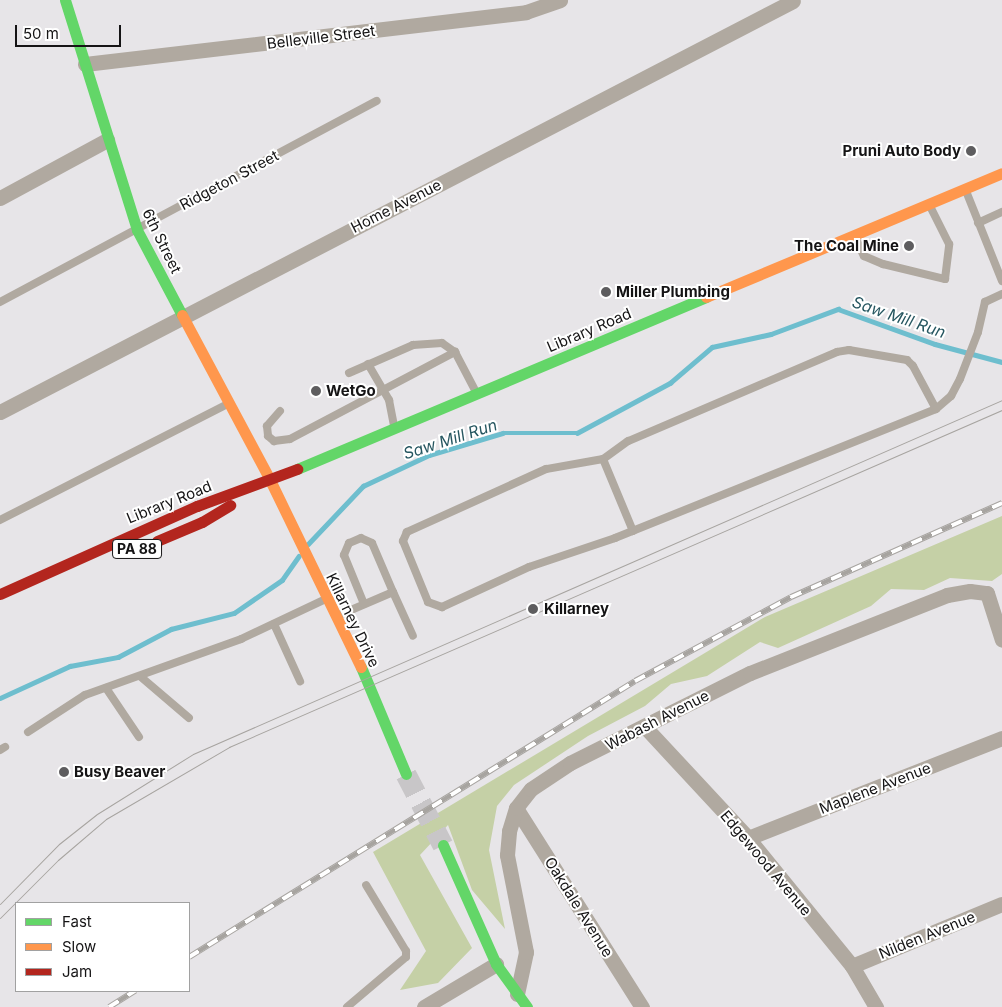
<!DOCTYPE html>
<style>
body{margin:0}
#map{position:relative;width:1002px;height:1007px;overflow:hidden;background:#e7e5e8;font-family:Inter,sans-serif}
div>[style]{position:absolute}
.forest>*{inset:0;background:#c5d0a6}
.stream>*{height:4.5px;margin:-2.25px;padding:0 2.25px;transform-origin:2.25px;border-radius:2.25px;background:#6ebece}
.secondary-tunnel>*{height:21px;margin-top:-10.5px;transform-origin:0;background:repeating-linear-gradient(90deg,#c8c6c8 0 21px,transparent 0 32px)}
.lane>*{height:8px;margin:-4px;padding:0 4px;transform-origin:4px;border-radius:4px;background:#b0a9a0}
.street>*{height:15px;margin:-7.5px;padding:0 7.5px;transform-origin:7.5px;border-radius:7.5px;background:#b0a9a0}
.fast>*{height:11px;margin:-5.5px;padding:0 5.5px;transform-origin:5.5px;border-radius:5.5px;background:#63d668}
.slow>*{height:11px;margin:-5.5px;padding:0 5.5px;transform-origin:5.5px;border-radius:5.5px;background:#ff974d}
.jam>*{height:11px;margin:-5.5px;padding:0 5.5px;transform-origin:5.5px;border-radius:5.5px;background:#b3261e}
.tram>*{height:1px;margin:-0.5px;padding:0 0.5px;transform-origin:0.5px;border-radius:0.5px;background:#a7a4a0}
.rail>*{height:5.5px;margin-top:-2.75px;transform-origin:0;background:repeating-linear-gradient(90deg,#fff 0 11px,#a7a4a0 0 22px);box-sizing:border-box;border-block:1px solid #a7a4a0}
.dots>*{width:14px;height:14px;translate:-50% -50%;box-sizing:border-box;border:2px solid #fff;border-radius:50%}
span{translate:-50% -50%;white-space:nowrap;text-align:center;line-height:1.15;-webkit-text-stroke:4px #fff;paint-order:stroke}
.shield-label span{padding:1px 4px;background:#fff;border:1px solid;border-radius:4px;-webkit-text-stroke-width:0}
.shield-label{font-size:14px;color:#151415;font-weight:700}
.street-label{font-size:15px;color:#151415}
.poi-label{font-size:15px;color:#151415;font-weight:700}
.right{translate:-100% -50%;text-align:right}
.left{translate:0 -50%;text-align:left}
.water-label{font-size:16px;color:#265660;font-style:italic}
.legend{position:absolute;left:15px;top:902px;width:175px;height:90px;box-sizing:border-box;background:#fff;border:1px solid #a1a1a1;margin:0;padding:6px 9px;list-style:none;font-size:15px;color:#151415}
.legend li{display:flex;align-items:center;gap:10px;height:25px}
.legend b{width:25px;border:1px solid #a1a1a1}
.scale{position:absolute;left:15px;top:25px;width:106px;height:22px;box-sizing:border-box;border:2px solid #151415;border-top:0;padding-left:6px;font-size:15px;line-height:18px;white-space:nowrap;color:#151415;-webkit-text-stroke:4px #fff;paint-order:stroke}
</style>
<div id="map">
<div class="forest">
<div style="clip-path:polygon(1002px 516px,1002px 574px,992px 581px,950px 578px,924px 590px,891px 589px,871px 606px,778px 648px,760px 642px,707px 676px,671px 684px,645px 706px,588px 736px,514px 785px,497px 806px,489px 850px,505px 929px,472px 890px,448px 825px,420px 855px,472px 948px,438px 983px,400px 990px,426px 951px,373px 852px,765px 617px)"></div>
</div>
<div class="stream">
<div style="left:308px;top:544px;width:80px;rotate:-46.5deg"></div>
<div style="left:363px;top:486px;width:73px;rotate:-25.2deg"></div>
<div style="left:429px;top:455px;width:77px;rotate:-16.6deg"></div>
<div style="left:503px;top:433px;width:74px"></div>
<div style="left:577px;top:433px;width:106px;rotate:-28.3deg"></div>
<div style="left:670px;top:383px;width:55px;rotate:-40.6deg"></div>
<div style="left:712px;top:347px;width:60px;rotate:-12.4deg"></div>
<div style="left:771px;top:334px;width:72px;rotate:-20.5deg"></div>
<div style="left:838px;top:309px;width:103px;rotate:19.8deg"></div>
<div style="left:935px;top:344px;width:69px;rotate:15deg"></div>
<div style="left:0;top:698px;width:77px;rotate:-24.6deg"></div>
<div style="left:70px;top:666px;width:49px;rotate:-10.6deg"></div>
<div style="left:118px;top:657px;width:60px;rotate:-27.8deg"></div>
<div style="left:171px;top:629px;width:65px;rotate:-14.3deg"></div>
<div style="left:234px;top:613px;width:58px;rotate:-34.5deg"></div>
<div style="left:282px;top:580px;width:29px;rotate:-55deg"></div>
</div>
<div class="secondary-tunnel">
<div style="left:406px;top:774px;width:80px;rotate:62.5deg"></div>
</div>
<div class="lane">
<div style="left:966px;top:191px;width:97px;rotate:68.2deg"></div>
<div style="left:978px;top:223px;width:26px;rotate:-25deg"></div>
<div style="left:855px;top:237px;width:21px;rotate:65deg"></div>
<div style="left:864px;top:256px;width:21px;rotate:23deg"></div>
<div style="left:883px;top:264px;width:64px;rotate:13.6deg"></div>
<div style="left:945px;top:279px;width:35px;rotate:-83deg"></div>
<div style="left:949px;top:244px;width:42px;rotate:-116.6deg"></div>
<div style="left:0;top:302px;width:427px;rotate:-28.1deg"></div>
<div style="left:368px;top:364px;width:42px;rotate:59.7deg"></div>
<div style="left:389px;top:400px;width:26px;rotate:79deg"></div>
<div style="left:349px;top:373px;width:70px;rotate:-23.6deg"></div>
<div style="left:413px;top:345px;width:29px;rotate:-4deg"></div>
<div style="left:442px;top:343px;width:16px;rotate:35deg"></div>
<div style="left:455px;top:352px;width:45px;rotate:62.3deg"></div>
<div style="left:936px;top:409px;width:49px;rotate:-118.1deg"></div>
<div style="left:913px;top:366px;width:8px;rotate:-135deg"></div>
<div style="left:907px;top:360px;width:59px;rotate:-170.2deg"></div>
<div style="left:849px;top:350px;width:12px;rotate:171deg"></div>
<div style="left:837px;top:352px;width:227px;rotate:156.9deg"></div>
<div style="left:628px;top:441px;width:31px;rotate:144deg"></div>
<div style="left:603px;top:459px;width:58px;rotate:170deg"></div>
<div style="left:546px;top:469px;width:153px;rotate:155.6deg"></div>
<div style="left:407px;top:532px;width:10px;rotate:114deg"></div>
<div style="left:403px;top:541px;width:66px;rotate:67.7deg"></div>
<div style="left:428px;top:602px;width:15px;rotate:20deg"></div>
<div style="left:442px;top:607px;width:96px;rotate:-24.7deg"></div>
<div style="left:529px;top:567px;width:91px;rotate:-18.6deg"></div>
<div style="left:615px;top:538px;width:346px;rotate:-21.9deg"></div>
<div style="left:936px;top:409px;width:20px;rotate:-41deg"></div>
<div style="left:951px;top:396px;width:19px;rotate:-62deg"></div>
<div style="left:960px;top:379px;width:50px;rotate:-69deg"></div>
<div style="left:978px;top:332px;width:31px;rotate:-77deg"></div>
<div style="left:985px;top:302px;width:19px;rotate:-25deg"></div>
<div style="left:280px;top:411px;width:20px;rotate:131deg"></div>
<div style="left:267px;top:426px;width:10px;rotate:84deg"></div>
<div style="left:268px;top:436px;width:8px;rotate:40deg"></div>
<div style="left:274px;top:441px;width:16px;rotate:-7deg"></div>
<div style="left:290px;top:439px;width:187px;rotate:-27.8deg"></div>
<div style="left:603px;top:459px;width:78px;rotate:67.4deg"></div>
<div style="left:0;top:520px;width:256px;rotate:-27deg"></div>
<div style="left:393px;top:592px;width:48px;rotate:65.6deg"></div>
<div style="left:337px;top:616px;width:61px;rotate:-23.2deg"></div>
<div style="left:393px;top:592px;width:53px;rotate:-113.2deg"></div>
<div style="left:372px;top:543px;width:12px;rotate:-156deg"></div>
<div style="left:361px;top:538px;width:13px;rotate:157deg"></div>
<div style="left:349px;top:543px;width:13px;rotate:113deg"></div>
<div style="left:344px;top:555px;width:53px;rotate:67.8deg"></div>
<div style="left:274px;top:624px;width:63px;rotate:65.5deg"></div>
<div style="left:141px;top:677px;width:63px;rotate:40.5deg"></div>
<div style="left:106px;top:688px;width:59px;rotate:56deg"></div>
<div style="left:28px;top:732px;width:68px;rotate:-33deg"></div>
<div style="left:85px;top:695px;width:166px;rotate:-19.7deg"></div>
<div style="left:241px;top:639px;width:94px;rotate:-25.2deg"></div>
<div style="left:0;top:750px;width:6px;rotate:-31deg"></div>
<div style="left:347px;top:1007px;width:77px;rotate:-40.3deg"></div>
<div style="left:406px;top:957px;width:6px;rotate:-90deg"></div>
<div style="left:406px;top:951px;width:77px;rotate:-121.2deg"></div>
</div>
<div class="street">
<div style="left:85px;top:64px;width:444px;rotate:-6.7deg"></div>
<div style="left:526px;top:12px;width:36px;rotate:-19deg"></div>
<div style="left:0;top:198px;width:122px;rotate:-28.5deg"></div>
<div style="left:0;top:412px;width:893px;rotate:-27.4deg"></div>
<div style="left:645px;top:727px;width:151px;rotate:47.1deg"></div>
<div style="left:748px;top:838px;width:165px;rotate:50.9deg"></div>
<div style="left:852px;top:966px;width:48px;rotate:59.7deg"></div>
<div style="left:516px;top:808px;width:236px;rotate:57.7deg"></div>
<div style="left:748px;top:838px;width:273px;rotate:-21.5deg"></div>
<div style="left:852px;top:966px;width:162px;rotate:-22.5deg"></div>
<div style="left:517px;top:994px;width:43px;rotate:-77.9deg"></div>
<div style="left:526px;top:952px;width:99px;rotate:-101.1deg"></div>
<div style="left:507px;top:855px;width:24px;rotate:-85deg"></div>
<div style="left:509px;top:831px;width:24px;rotate:-73deg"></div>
<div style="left:516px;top:808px;width:24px;rotate:-52deg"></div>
<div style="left:531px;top:789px;width:47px;rotate:-33.7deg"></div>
<div style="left:570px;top:763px;width:201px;rotate:-26.6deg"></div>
<div style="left:750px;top:673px;width:212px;rotate:-21.6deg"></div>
<div style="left:947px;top:595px;width:23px;rotate:-10deg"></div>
<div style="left:970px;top:591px;width:17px;rotate:7deg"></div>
<div style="left:987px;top:593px;width:49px;rotate:72.3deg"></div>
<div style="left:424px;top:1007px;width:84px;rotate:-30.8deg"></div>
</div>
<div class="fast">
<div style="left:65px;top:0;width:241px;rotate:72.6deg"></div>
<div style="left:137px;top:230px;width:96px;rotate:62.1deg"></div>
<div style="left:297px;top:469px;width:444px;rotate:-22.8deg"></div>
<div style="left:361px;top:667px;width:116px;rotate:67.2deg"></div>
<div style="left:443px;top:845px;width:130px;rotate:66deg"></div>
<div style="left:496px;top:964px;width:53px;rotate:54.2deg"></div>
</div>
<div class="slow">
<div style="left:706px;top:297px;width:321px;rotate:-22.7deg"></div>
<div style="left:182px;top:315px;width:187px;rotate:61.9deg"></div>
<div style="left:270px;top:480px;width:208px;rotate:64.1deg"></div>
</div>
<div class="jam">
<div style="left:157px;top:541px;width:49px;rotate:-22.9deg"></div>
<div style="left:202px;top:522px;width:33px;rotate:-31deg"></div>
<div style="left:0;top:594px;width:216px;rotate:-24.1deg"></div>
<div style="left:197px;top:506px;width:107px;rotate:-20.3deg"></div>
</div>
<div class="tram">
<div style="left:0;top:904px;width:84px;rotate:-45.5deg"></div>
<div style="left:59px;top:844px;width:48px;rotate:-38.3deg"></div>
<div style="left:97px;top:814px;width:113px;rotate:-32deg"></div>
<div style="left:193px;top:754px;width:883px;rotate:-23.63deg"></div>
<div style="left:0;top:918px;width:82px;rotate:-45deg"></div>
<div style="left:58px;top:860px;width:63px;rotate:-40.5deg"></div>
<div style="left:106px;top:819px;width:143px;rotate:-30.3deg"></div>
<div style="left:229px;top:747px;width:843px;rotate:-23.56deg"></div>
</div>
<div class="rail">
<div style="left:189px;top:957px;width:524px;rotate:-31.75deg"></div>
<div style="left:635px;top:681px;width:177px;rotate:-28.3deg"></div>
<div style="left:791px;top:597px;width:231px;rotate:-24deg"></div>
<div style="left:109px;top:1007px;width:31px;rotate:-32deg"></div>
</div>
<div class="dots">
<div style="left:971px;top:151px;background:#5e5d5f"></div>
<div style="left:909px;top:246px;background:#5e5d5f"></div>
<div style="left:606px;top:292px;background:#5e5d5f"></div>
<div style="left:316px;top:391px;background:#5e5d5f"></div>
<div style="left:533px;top:609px;background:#5e5d5f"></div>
<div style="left:64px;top:772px;background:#5e5d5f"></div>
</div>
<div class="shield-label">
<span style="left:137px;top:549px">PA 88</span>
</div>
<div class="street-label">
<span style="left:321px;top:37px;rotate:-7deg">Belleville Street</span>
<span style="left:229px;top:180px;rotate:-28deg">Ridgeton Street</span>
<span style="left:396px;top:206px;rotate:-27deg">Home Avenue</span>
<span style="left:162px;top:241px;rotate:64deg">6th Street</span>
<span style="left:589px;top:330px;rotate:-23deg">Library Road</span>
<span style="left:169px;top:502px;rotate:-22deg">Library Road</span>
<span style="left:353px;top:620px;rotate:64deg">Killarney Drive</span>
<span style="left:657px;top:720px;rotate:-27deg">Wabash Avenue</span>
<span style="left:875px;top:788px;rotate:-21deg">Maplene Avenue</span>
<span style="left:766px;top:863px;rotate:50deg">Edgewood Avenue</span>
<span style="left:579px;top:907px;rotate:58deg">Oakdale Avenue</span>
<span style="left:927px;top:935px;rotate:-22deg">Nilden Avenue</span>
</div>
<div class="poi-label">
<span class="right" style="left:961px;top:151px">Pruni Auto Body</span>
<span class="right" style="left:899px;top:246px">The Coal Mine</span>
<span class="left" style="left:616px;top:292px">Miller Plumbing</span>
<span class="left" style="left:326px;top:391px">WetGo</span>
<span class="left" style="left:544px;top:609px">Killarney</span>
<span class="left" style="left:74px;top:772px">Busy Beaver</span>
</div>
<div class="water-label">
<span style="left:899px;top:317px;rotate:19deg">Saw Mill Run</span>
<span style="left:450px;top:439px;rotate:-18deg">Saw Mill Run</span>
</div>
<ul class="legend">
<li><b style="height:6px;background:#63d668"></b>Fast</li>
<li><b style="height:6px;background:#ff974d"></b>Slow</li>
<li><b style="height:6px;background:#b3261e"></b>Jam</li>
</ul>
<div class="scale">50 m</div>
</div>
